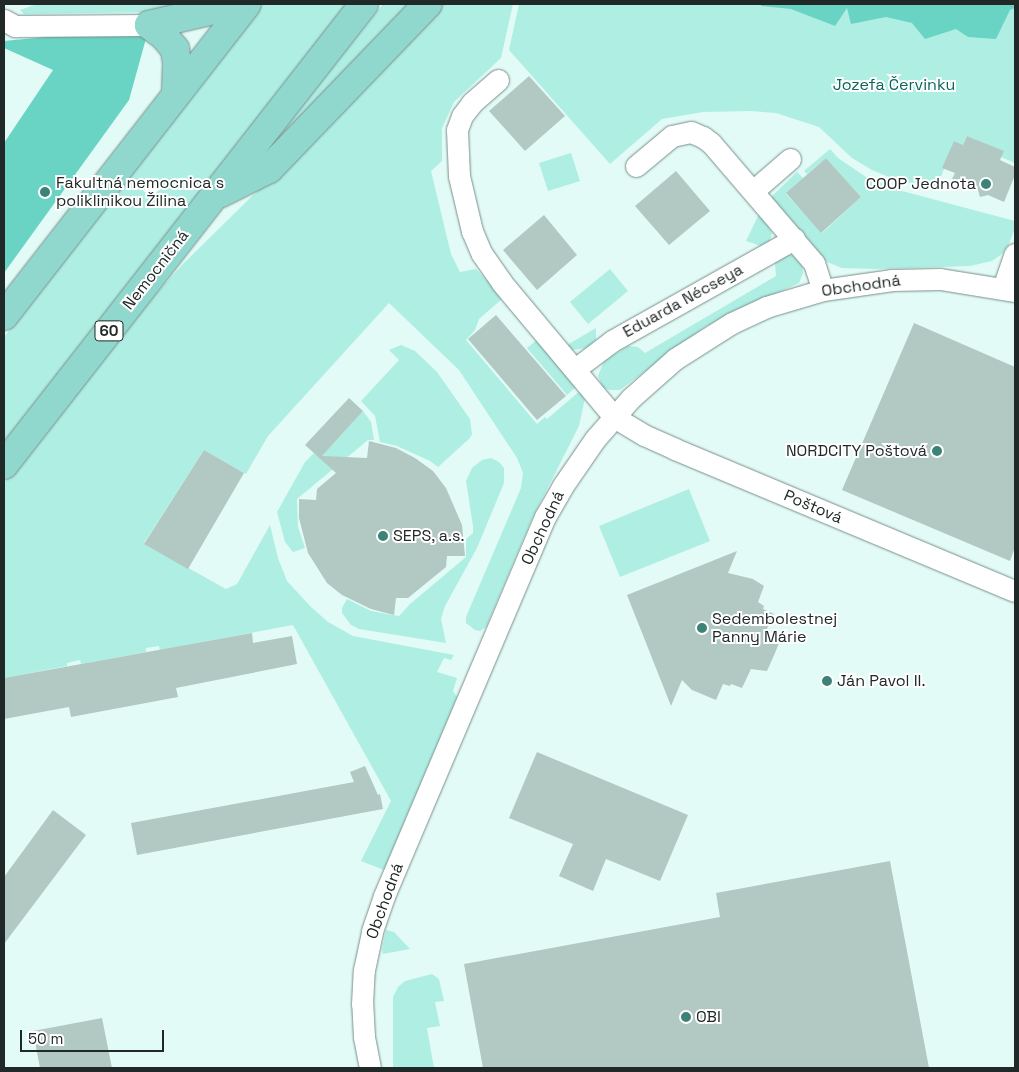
<!DOCTYPE html>
<meta charset="utf-8">
<style>
body{margin:0}
#map{position:relative;width:1019px;height:1072px;overflow:hidden;background:#e3fbf6;font-family:"Space Grotesk",sans-serif}
div>[style]{position:absolute}
.green>*{inset:0;background:#afeee3}
.forest>*{inset:0;background:#69d4c3}
.building>*{inset:0;background:#b1c8c3}
.roads{filter:drop-shadow(0 0 1px #788e8a) drop-shadow(0 0 1px #788e8a)}
.minor>*{height:21px;margin:-10.5px;padding:0 10.5px;transform-origin:10.5px;border-radius:10.5px;background:#fff}
.primary>*{height:28px;margin:-14px;padding:0 14px;transform-origin:14px;border-radius:14px;background:#90d7ce}
.dots>*{width:14px;height:14px;translate:-50% -50%;box-sizing:border-box;border:2px solid #fff;border-radius:50%}
span{translate:-50% -50%;white-space:nowrap;text-align:center;line-height:1.15;-webkit-text-stroke:4px #fff;paint-order:stroke}
.shield-label span{padding:1px 4px;background:#fff;border:1px solid;border-radius:4px;-webkit-text-stroke-width:0}
.shield-label{font-size:15px;color:#202927;font-weight:700}
.park-label{font-size:16px;color:#0a665b}
.poi-label{font-size:16px;color:#202927}
.left{translate:0 -50%;text-align:left}
.right{translate:-100% -50%;text-align:right}
.street-label{font-size:16px;color:#202927}
.frame{position:absolute;inset:0;border:5px solid #202927;pointer-events:none}
.scale{position:absolute;left:20px;top:1030px;width:144px;height:22px;box-sizing:border-box;border:2px solid #202927;border-top:0;padding-left:6px;font-size:15px;line-height:18px;white-space:nowrap;color:#202927;-webkit-text-stroke:4px #fff;paint-order:stroke}
</style>
<div id="map">
<div class="green">
<div style="clip-path:polygon(37px 4px,204px 4px,155px 12px,24px 14px,20px 10px)"></div>
<div style="clip-path:polygon(263px 4px,351px 4px,4px 445px,4px 337px)"></div>
<div style="clip-path:polygon(383px 4px,414px 4px,239px 181px)"></div>
<div style="clip-path:polygon(438px 4px,513px 4px,501px 58px,454px 102px,442px 128px,442px 161px,431px 171px,451px 254px,460px 272px,476px 269px,503px 298px,479px 319px,475px 330px,466px 340px,537px 424px,545px 417px,547px 419px,581px 390px,585px 398px,579px 426px,532px 519px,486px 627px,480px 631px,475px 630px,466px 623px,466px 617px,521px 488px,523px 473px,517px 458px,459px 370px,389px 303px,268px 436px,246px 474px,204px 450px,144px 543px,226px 589px,237px 584px,270px 525px,278px 558px,287px 581px,311px 607px,328px 622px,353px 636px,454px 655px,451px 660px,444px 658px,437px 672px,457px 678px,453px 691px,457px 697px,384px 870px,361px 861px,391px 801px,293px 625px,160px 650px,159px 646px,146px 648px,146px 652px,81px 664px,80px 660px,67px 663px,67px 666px,4px 678px,4px 483px,142px 309px,184px 263px,293px 156px)"></div>
<div style="clip-path:polygon(519px 4px,1015px 4px,1015px 163px,1001px 157px,1003px 151px,967px 136px,963px 145px,954px 141px,938px 185px,930px 188px,899px 181px,872px 170px,852px 158px,819px 127px,776px 113px,750px 111px,703px 112px,662px 119px,610px 164px,509px 50px)"></div>
<div style="clip-path:polygon(830px 149px,838px 158px,866px 177px,902px 191px,1015px 221px,1015px 228px,1008px 246px,1002px 254px,992px 261px,970px 266px,876px 269px,842px 268px,827px 262px,771px 197px,797px 172px,803px 178px,786px 194px,822px 233px,861px 197px,826px 158px,807px 174px,804px 171px)"></div>
<div style="clip-path:polygon(571px 153px,580px 181px,548px 191px,539px 163px)"></div>
<div style="clip-path:polygon(760px 212px,772px 233px,769px 243px,761px 246px,746px 241px)"></div>
<div style="clip-path:polygon(787px 254px,797px 257px,802px 264px,803px 273px,799px 283px,706px 326px,620px 390px,610px 390px,603px 388px,598px 376px,604px 361px,628px 346px,638px 347px,645px 353px,776px 276px,775px 263px)"></div>
<div style="clip-path:polygon(610px 269px,628px 291px,588px 324px,570px 302px)"></div>
<div style="clip-path:polygon(596px 328px,596px 340px,587px 348px,572px 350px,567px 345px)"></div>
<div style="clip-path:polygon(538px 339px,578px 385px,567px 395px,527px 348px)"></div>
<div style="clip-path:polygon(401px 345px,415px 351px,437px 372px,470px 419px,472px 434px,470px 438px,438px 467px,430px 461px,397px 446px,380px 442px,375px 416px,361px 401px,399px 360px,389px 350px)"></div>
<div style="clip-path:polygon(363px 411px,371px 422px,374px 440px,368px 440px,297px 499px,298px 527px,305px 548px,293px 552px,285px 542px,277px 512px,305px 462px,314px 453px,320px 458px)"></div>
<div style="clip-path:polygon(491px 458px,499px 462px,504px 468px,504px 483px,477px 548px,445px 606px,441px 619px,446px 643px,359px 629px,351px 625px,342px 613px,342px 608px,347px 599px,371px 611px,399px 616px,410px 604px,466px 557px,466px 539px,473px 533px,473px 526px,466px 481px,472px 468px,482px 460px)"></div>
<div style="clip-path:polygon(689px 489px,710px 541px,620px 577px,599px 526px)"></div>
<div style="clip-path:polygon(386px 930px,394px 932px,410px 949px,383px 954px,382px 950px)"></div>
<div style="clip-path:polygon(432px 974px,439px 979px,444px 1001px,435px 1002px,440px 1026px,427px 1028px,434px 1068px,393px 1068px,393px 997px,398px 987px,405px 981px)"></div>
</div>
<div class="forest">
<div style="clip-path:polygon(759px 4px,1015px 4px,1015px 8px,1010px 10px,996px 39px,968px 37px,956px 29px,925px 39px,912px 23px,886px 17px,851px 24px,847px 8px,835px 26px,791px 9px,762px 6px)"></div>
<div style="clip-path:polygon(77px 34px,147px 35px,129px 100px,4px 273px,4px 143px,53px 70px,4px 48px,4px 41px)"></div>
</div>
<div class="building">
<div style="clip-path:polygon(529px 76px,565px 116px,525px 151px,489px 111px)"></div>
<div style="clip-path:polygon(967px 136px,1004px 151px,1000px 160px,1015px 167px,1015px 175px,1004px 202px,988px 195px,980px 197px,978px 190px,952px 179px,955px 173px,942px 168px,954px 141px,963px 145px)"></div>
<div style="clip-path:polygon(826px 158px,861px 197px,821px 233px,786px 193px)"></div>
<div style="clip-path:polygon(676px 171px,710px 211px,669px 245px,635px 206px)"></div>
<div style="clip-path:polygon(544px 215px,577px 255px,537px 290px,503px 250px)"></div>
<div style="clip-path:polygon(496px 315px,566px 396px,537px 420px,468px 339px)"></div>
<div style="clip-path:polygon(914px 323px,1015px 367px,1015px 547px,1010px 561px,842px 490px)"></div>
<div style="clip-path:polygon(349px 398px,363px 411px,322px 456px,367px 458px,369px 441px,396px 448px,415px 458px,433px 471px,446px 488px,462px 525px,465px 556px,447px 556px,446px 567px,408px 598px,396px 598px,394px 615px,371px 609px,342px 595px,327px 583px,308px 553px,299px 518px,299px 499px,316px 500px,317px 489px,336px 473px,305px 445px)"></div>
<div style="clip-path:polygon(204px 450px,244px 473px,188px 569px,144px 544px)"></div>
<div style="clip-path:polygon(737px 551px,728px 573px,753px 579px,764px 586px,758px 602px,764px 606px,763px 609px,774px 614px,765px 633px,779px 643px,775px 653px,767px 671px,751px 669px,742px 688px,731px 684px,730px 686px,723px 684px,716px 700px,692px 690px,682px 680px,671px 706px,627px 595px)"></div>
<div style="clip-path:polygon(252px 633px,253px 643px,292px 636px,297px 664px,176px 688px,178px 697px,71px 717px,69px 707px,4px 719px,4px 678px)"></div>
<div style="clip-path:polygon(537px 752px,688px 815px,660px 881px,606px 859px,593px 891px,559px 876px,573px 844px,509px 818px)"></div>
<div style="clip-path:polygon(365px 766px,378px 795px,380px 794px,383px 809px,137px 855px,131px 823px,354px 782px,350px 772px)"></div>
<div style="clip-path:polygon(53px 810px,86px 835px,4px 944px,4px 877px)"></div>
<div style="clip-path:polygon(890px 861px,929px 1068px,483px 1068px,464px 964px,720px 917px,716px 893px)"></div>
<div style="clip-path:polygon(102px 1018px,112px 1068px,40px 1068px,33px 1031px)"></div>
</div>
<div class="roads">
<div class="minor">
<div style="left:4px;top:20px;width:13px;rotate:29deg"></div>
<div style="left:15px;top:26px;width:134px;rotate:-0.4deg"></div>
<div style="left:498px;top:80px;width:35px;rotate:139deg"></div>
<div style="left:472px;top:103px;width:16px;rotate:128deg"></div>
<div style="left:462px;top:116px;width:15px;rotate:110deg"></div>
<div style="left:457px;top:130px;width:46px;rotate:87.5deg"></div>
<div style="left:459px;top:176px;width:57px;rotate:76.7deg"></div>
<div style="left:472px;top:231px;width:25px;rotate:67deg"></div>
<div style="left:482px;top:254px;width:35px;rotate:55deg"></div>
<div style="left:502px;top:283px;width:175px;rotate:50.1deg"></div>
<div style="left:614px;top:417px;width:35px;rotate:31deg"></div>
<div style="left:644px;top:435px;width:34px;rotate:24deg"></div>
<div style="left:675px;top:449px;width:368px;rotate:22.7deg"></div>
<div style="left:636px;top:166px;width:47px;rotate:-39.8deg"></div>
<div style="left:672px;top:136px;width:19px;rotate:-12deg"></div>
<div style="left:691px;top:132px;width:13px;rotate:23deg"></div>
<div style="left:703px;top:137px;width:10px;rotate:37deg"></div>
<div style="left:711px;top:143px;width:158px;rotate:49.4deg"></div>
<div style="left:814px;top:263px;width:28px;rotate:72deg"></div>
<div style="left:753px;top:191px;width:49px;rotate:-40.9deg"></div>
<div style="left:1003px;top:288px;width:36px;rotate:-71deg"></div>
<div style="left:575px;top:369px;width:46px;rotate:-37.1deg"></div>
<div style="left:612px;top:341px;width:209px;rotate:-29.3deg"></div>
<div style="left:370px;top:1068px;width:32px;rotate:-101deg"></div>
<div style="left:364px;top:1037px;width:33px;rotate:-93deg"></div>
<div style="left:362px;top:1004px;width:34px;rotate:-87deg"></div>
<div style="left:364px;top:970px;width:40px;rotate:-78deg"></div>
<div style="left:372px;top:931px;width:37px;rotate:-71deg"></div>
<div style="left:384px;top:896px;width:412px;rotate:-67deg"></div>
<div style="left:545px;top:517px;width:34px;rotate:-60deg"></div>
<div style="left:562px;top:487px;width:58px;rotate:-55.5deg"></div>
<div style="left:595px;top:439px;width:55px;rotate:-48.7deg"></div>
<div style="left:631px;top:398px;width:59px;rotate:-41.6deg"></div>
<div style="left:675px;top:359px;width:67px;rotate:-32.3deg"></div>
<div style="left:732px;top:323px;width:38px;rotate:-25deg"></div>
<div style="left:766px;top:307px;width:59px;rotate:-16.6deg"></div>
<div style="left:823px;top:290px;width:70px;rotate:-8.2deg"></div>
<div style="left:892px;top:280px;width:48px;rotate:-1.2deg"></div>
<div style="left:940px;top:279px;width:76px;rotate:9.1deg"></div>
</div>
<div class="primary">
<div style="left:149px;top:25px;width:19px;rotate:36deg"></div>
<div style="left:164px;top:36px;width:17px;rotate:50deg"></div>
<div style="left:175px;top:49px;width:15px;rotate:82deg"></div>
<div style="left:177px;top:64px;width:28px;rotate:92deg"></div>
<div style="left:149px;top:25px;width:67px;rotate:-13deg"></div>
<div style="left:214px;top:10px;width:12px;rotate:-31deg"></div>
<div style="left:221px;top:193px;width:54px;rotate:-26.6deg"></div>
<div style="left:269px;top:169px;width:229px;rotate:-46.1deg"></div>
<div style="left:4px;top:316px;width:395px;rotate:-52.1deg"></div>
<div style="left:4px;top:465px;width:585px;rotate:-52.01deg"></div>
</div>
</div>
<div class="dots">
<div style="left:986px;top:184px;background:#3c8277"></div>
<div style="left:45px;top:192px;background:#3c8277"></div>
<div style="left:937px;top:451px;background:#3c8277"></div>
<div style="left:383px;top:536px;background:#3c8277"></div>
<div style="left:702px;top:628px;background:#3c8277"></div>
<div style="left:827px;top:681px;background:#3c8277"></div>
<div style="left:686px;top:1017px;background:#3c8277"></div>
</div>
<div class="shield-label">
<span style="left:109px;top:331px">60</span>
</div>
<div class="park-label">
<span style="left:894px;top:85px">Jozefa Červinku</span>
</div>
<div class="poi-label">
<span class="left" style="left:56px;top:192px">Fakultná nemocnica s<br>poliklinikou Žilina</span>
<span class="right" style="left:976px;top:184px">COOP Jednota</span>
<span class="right" style="left:927px;top:451px">NORDCITY Poštová</span>
<span class="left" style="left:393px;top:536px">SEPS, a.s.</span>
<span class="left" style="left:712px;top:628px">Sedembolestnej<br>Panny Márie</span>
<span class="left" style="left:837px;top:681px">Ján Pavol II.</span>
<span class="left" style="left:696px;top:1017px">OBI</span>
</div>
<div class="street-label">
<span style="left:156px;top:270px;rotate:-52deg">Nemocničná</span>
<span style="left:861px;top:286px;rotate:-8deg">Obchodná</span>
<span style="left:683px;top:301px;rotate:-29deg">Eduarda Nécseya</span>
<span style="left:813px;top:507px;rotate:23deg">Poštová</span>
<span style="left:543px;top:528px;rotate:-65deg">Obchodná</span>
<span style="left:385px;top:901px;rotate:-70deg">Obchodná</span>
</div>
<div class="frame"></div>
<div class="scale">50 m</div>
</div>
